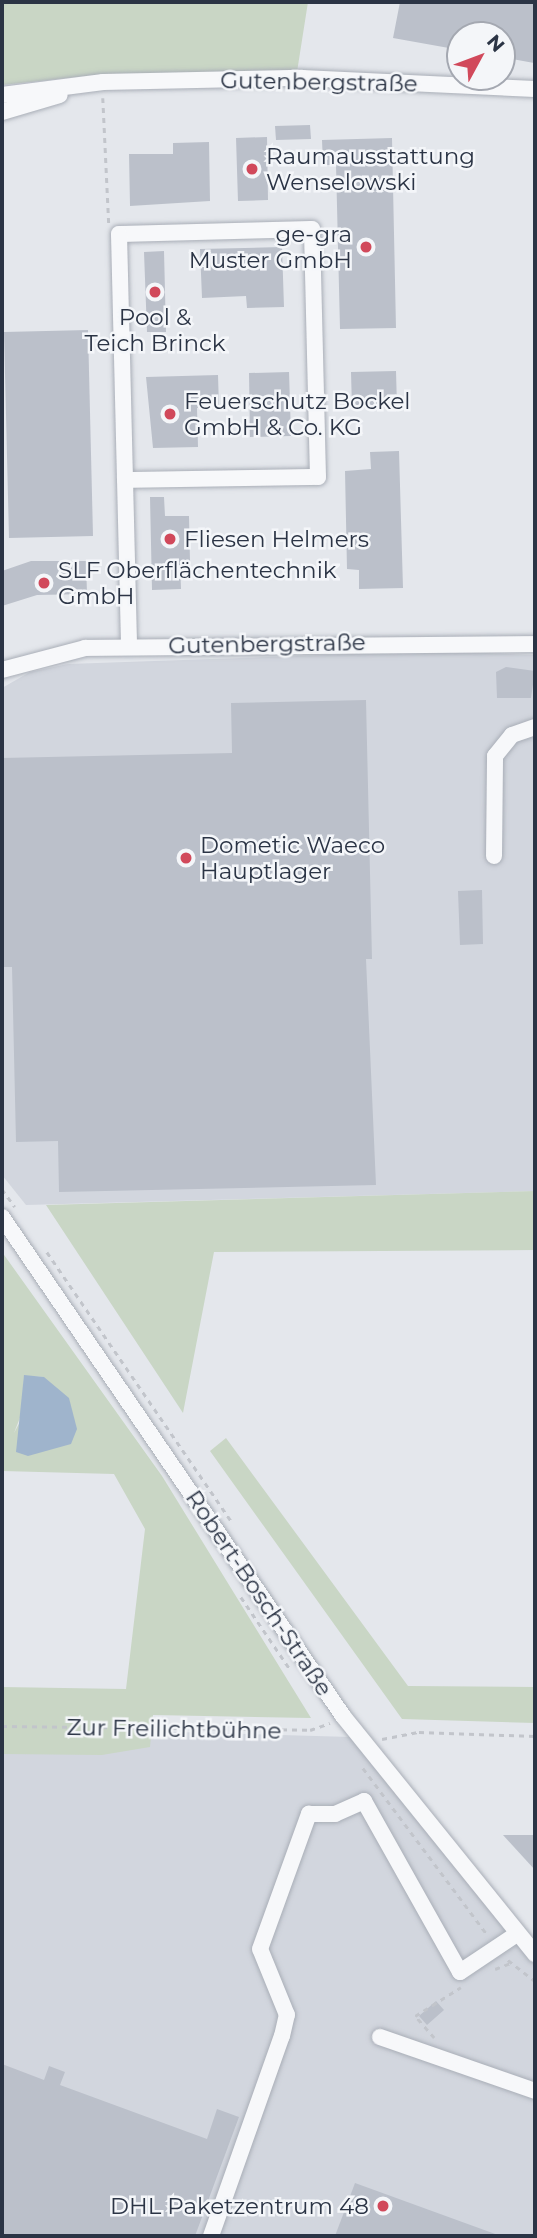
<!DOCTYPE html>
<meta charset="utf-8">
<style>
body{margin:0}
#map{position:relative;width:537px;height:2238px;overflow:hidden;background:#e4e7ec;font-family:Montserrat,sans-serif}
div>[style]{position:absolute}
.built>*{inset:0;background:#d2d6de}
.green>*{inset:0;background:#c9d6c5}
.water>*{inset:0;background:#9fb4cc}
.building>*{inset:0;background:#bbc0ca}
.path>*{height:2.5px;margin-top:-1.25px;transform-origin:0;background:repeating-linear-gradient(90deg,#c2c5cb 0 5px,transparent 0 10px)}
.roads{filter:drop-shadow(0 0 2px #a9aeb7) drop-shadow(0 0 2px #a9aeb7)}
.minor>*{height:16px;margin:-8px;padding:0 8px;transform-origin:8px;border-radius:8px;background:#f7f8fa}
.dots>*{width:19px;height:19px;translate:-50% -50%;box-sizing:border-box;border:4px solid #f4f6f9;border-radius:50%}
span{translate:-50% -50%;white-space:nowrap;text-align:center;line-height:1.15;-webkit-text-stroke:5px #f4f6f9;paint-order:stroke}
.street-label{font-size:23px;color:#2b3445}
.poi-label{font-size:23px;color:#2b3445}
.left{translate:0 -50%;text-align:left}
.right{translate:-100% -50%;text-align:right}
.frame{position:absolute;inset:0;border:4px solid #2b3445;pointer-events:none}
.north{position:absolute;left:446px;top:21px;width:70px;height:70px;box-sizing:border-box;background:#f4f6f9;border:2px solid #a4a8b1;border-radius:50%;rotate:49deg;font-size:19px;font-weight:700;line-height:28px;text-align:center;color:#2b3445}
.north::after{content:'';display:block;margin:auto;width:24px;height:32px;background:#d1495b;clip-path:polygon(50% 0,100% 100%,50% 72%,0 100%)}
</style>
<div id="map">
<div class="built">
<div style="clip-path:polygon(438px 651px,535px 655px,535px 1191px,26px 1205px,2px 1175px,2px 688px,30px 672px,68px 664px)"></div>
<div style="clip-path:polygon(2px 1727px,351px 1737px,535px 1964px,535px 2236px,2px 2236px)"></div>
</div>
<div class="green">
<div style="clip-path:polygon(2px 2px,308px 2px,297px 72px,105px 74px,2px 85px)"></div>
<div style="clip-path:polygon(535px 1191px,535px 1250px,214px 1252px,183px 1413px,46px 1205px)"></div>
<div style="clip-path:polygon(evenodd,2px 1252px,162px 1476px,311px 1718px,153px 1715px,150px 1747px,102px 1755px,2px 1754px,2px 1687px,126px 1689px,145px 1529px,114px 1474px,2px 1471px,2px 1252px,24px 1376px,44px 1377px,14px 1433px,23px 1410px,24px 1376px)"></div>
<div style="clip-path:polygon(226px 1438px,408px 1686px,535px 1687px,535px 1723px,402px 1719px,210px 1451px)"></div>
</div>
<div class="water">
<div style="clip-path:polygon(24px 1375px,44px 1377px,69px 1398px,77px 1429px,71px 1444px,28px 1456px,16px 1452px)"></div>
</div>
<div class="building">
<div style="clip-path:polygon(400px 2px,535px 2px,534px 63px,502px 57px,502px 35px,460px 35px,460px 50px,393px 38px)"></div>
<div style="clip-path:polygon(310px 125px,311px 139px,276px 140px,275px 126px)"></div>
<div style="clip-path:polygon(267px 137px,268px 200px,238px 201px,236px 138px)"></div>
<div style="clip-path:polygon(392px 138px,396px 328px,340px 329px,336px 165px,323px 165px,322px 140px)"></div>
<div style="clip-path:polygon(209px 142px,210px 201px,130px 206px,129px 154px,173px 154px,173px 143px)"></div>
<div style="clip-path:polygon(282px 247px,284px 307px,247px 308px,246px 296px,202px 298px,200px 249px)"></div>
<div style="clip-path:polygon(164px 251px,166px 332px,147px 332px,144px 252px)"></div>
<div style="clip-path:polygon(88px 330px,93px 536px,9px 538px,4px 332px)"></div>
<div style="clip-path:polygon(396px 371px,397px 407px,352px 408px,351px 372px)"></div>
<div style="clip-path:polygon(289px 372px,291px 436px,250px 437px,249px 373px)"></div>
<div style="clip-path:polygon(218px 375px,219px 407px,197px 408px,198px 447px,153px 448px,146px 377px)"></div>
<div style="clip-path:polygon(399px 451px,403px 588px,359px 589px,359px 570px,347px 569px,345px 471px,371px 469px,370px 452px)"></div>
<div style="clip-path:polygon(150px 497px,164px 497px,165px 516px,189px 516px,190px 561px,180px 561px,181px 589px,152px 590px)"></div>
<div style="clip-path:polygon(31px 561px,86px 561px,87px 594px,37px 595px,2px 606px,2px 571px)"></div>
<div style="clip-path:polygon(506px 667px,535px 671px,531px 698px,497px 698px,496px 672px)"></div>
<div style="clip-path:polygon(366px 700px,372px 959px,366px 959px,376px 1185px,59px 1192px,58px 1141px,16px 1142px,12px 967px,2px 967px,2px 758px,232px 753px,231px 703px)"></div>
<div style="clip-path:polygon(482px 890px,483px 944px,460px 945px,458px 891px)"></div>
<div style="clip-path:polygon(503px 1835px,535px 1835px,535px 1870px)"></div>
<div style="clip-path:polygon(436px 2001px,444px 2010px,427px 2025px,419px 2016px)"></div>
<div style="clip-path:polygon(2px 2064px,44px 2080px,49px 2066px,65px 2072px,60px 2085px,207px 2139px,217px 2109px,239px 2117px,195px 2236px,2px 2236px)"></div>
<div style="clip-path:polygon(355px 2183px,498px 2235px,498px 2236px,335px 2236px)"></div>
</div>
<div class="path">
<div style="left:103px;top:98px;width:126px;rotate:87.3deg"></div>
<div style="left:2px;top:1189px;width:22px;rotate:54deg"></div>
<div style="left:47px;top:1252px;width:326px;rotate:55.6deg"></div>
<div style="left:241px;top:1597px;width:87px;rotate:55.8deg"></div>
<div style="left:2px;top:1726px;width:308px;rotate:0.7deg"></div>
<div style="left:310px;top:1730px;width:21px;rotate:-19deg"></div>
<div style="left:382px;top:1739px;width:38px;rotate:-11deg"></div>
<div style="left:419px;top:1732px;width:116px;rotate:2deg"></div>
<div style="left:363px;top:1768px;width:209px;rotate:53.3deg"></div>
<div style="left:508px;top:1960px;width:34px;rotate:38deg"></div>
<div style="left:495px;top:1969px;width:17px;rotate:-21deg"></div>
<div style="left:434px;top:2038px;width:29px;rotate:-131deg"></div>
<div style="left:415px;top:2016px;width:54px;rotate:-32.2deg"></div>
</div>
<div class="roads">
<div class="minor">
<div style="left:2px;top:95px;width:102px;rotate:-7.3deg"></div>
<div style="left:103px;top:82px;width:199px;rotate:-1.2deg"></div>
<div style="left:302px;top:78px;width:233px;rotate:2.7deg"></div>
<div style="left:2px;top:112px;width:60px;rotate:-16.3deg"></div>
<div style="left:125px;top:480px;width:193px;rotate:-0.9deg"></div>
<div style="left:318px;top:477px;width:248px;rotate:-91.4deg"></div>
<div style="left:312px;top:229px;width:193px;rotate:178.5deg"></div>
<div style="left:119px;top:234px;width:413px;rotate:88.6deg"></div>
<div style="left:2px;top:670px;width:86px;rotate:-14.8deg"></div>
<div style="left:85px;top:648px;width:450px;rotate:-0.5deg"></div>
<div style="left:494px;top:856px;width:100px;rotate:-89.4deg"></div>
<div style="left:495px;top:756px;width:27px;rotate:-51deg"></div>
<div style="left:512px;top:735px;width:24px;rotate:-19deg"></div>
<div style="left:2px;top:1217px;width:604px;rotate:55.65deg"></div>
<div style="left:343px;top:1716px;width:306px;rotate:51.1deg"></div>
<div style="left:380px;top:2037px;width:164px;rotate:19.2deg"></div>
<div style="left:211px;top:2236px;width:212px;rotate:-70.5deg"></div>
<div style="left:282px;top:2036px;width:22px;rotate:-77deg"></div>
<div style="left:287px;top:2015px;width:71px;rotate:-112.2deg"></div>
<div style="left:260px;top:1949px;width:144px;rotate:-70.1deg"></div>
<div style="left:309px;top:1814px;width:26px"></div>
<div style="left:335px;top:1814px;width:32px;rotate:-24deg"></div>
<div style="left:364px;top:1801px;width:196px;rotate:60.7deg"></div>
<div style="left:460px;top:1972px;width:69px;rotate:-33.7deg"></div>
</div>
</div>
<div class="dots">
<div style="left:252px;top:169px;background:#d1495b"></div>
<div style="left:366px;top:247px;background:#d1495b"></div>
<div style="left:155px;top:292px;background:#d1495b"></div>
<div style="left:170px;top:414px;background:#d1495b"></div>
<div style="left:170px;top:539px;background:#d1495b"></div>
<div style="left:44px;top:583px;background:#d1495b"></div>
<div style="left:186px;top:858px;background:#d1495b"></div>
<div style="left:383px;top:2206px;background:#d1495b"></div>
</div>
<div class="street-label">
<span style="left:319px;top:82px;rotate:1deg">Gutenbergstraße</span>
<span style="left:267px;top:644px;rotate:-1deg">Gutenbergstraße</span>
<span style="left:259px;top:1593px;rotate:56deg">Robert-Bosch-Straße</span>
<span style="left:174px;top:1729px;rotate:1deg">Zur Freilichtbühne</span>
</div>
<div class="poi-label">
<span class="left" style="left:266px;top:169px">Raumausstattung<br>Wenselowski</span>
<span class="right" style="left:352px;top:247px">ge-gra<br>Muster GmbH</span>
<span style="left:155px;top:330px">Pool &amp;<br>Teich Brinck</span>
<span class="left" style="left:184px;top:414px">Feuerschutz Bockel<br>GmbH &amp; Co. KG</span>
<span class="left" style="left:184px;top:539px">Fliesen Helmers</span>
<span class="left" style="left:58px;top:583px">SLF Oberflächentechnik<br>GmbH</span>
<span class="left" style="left:200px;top:858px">Dometic Waeco<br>Hauptlager</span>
<span class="right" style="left:369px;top:2206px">DHL Paketzentrum 48</span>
</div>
<div class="frame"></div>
<div class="north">N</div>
</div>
